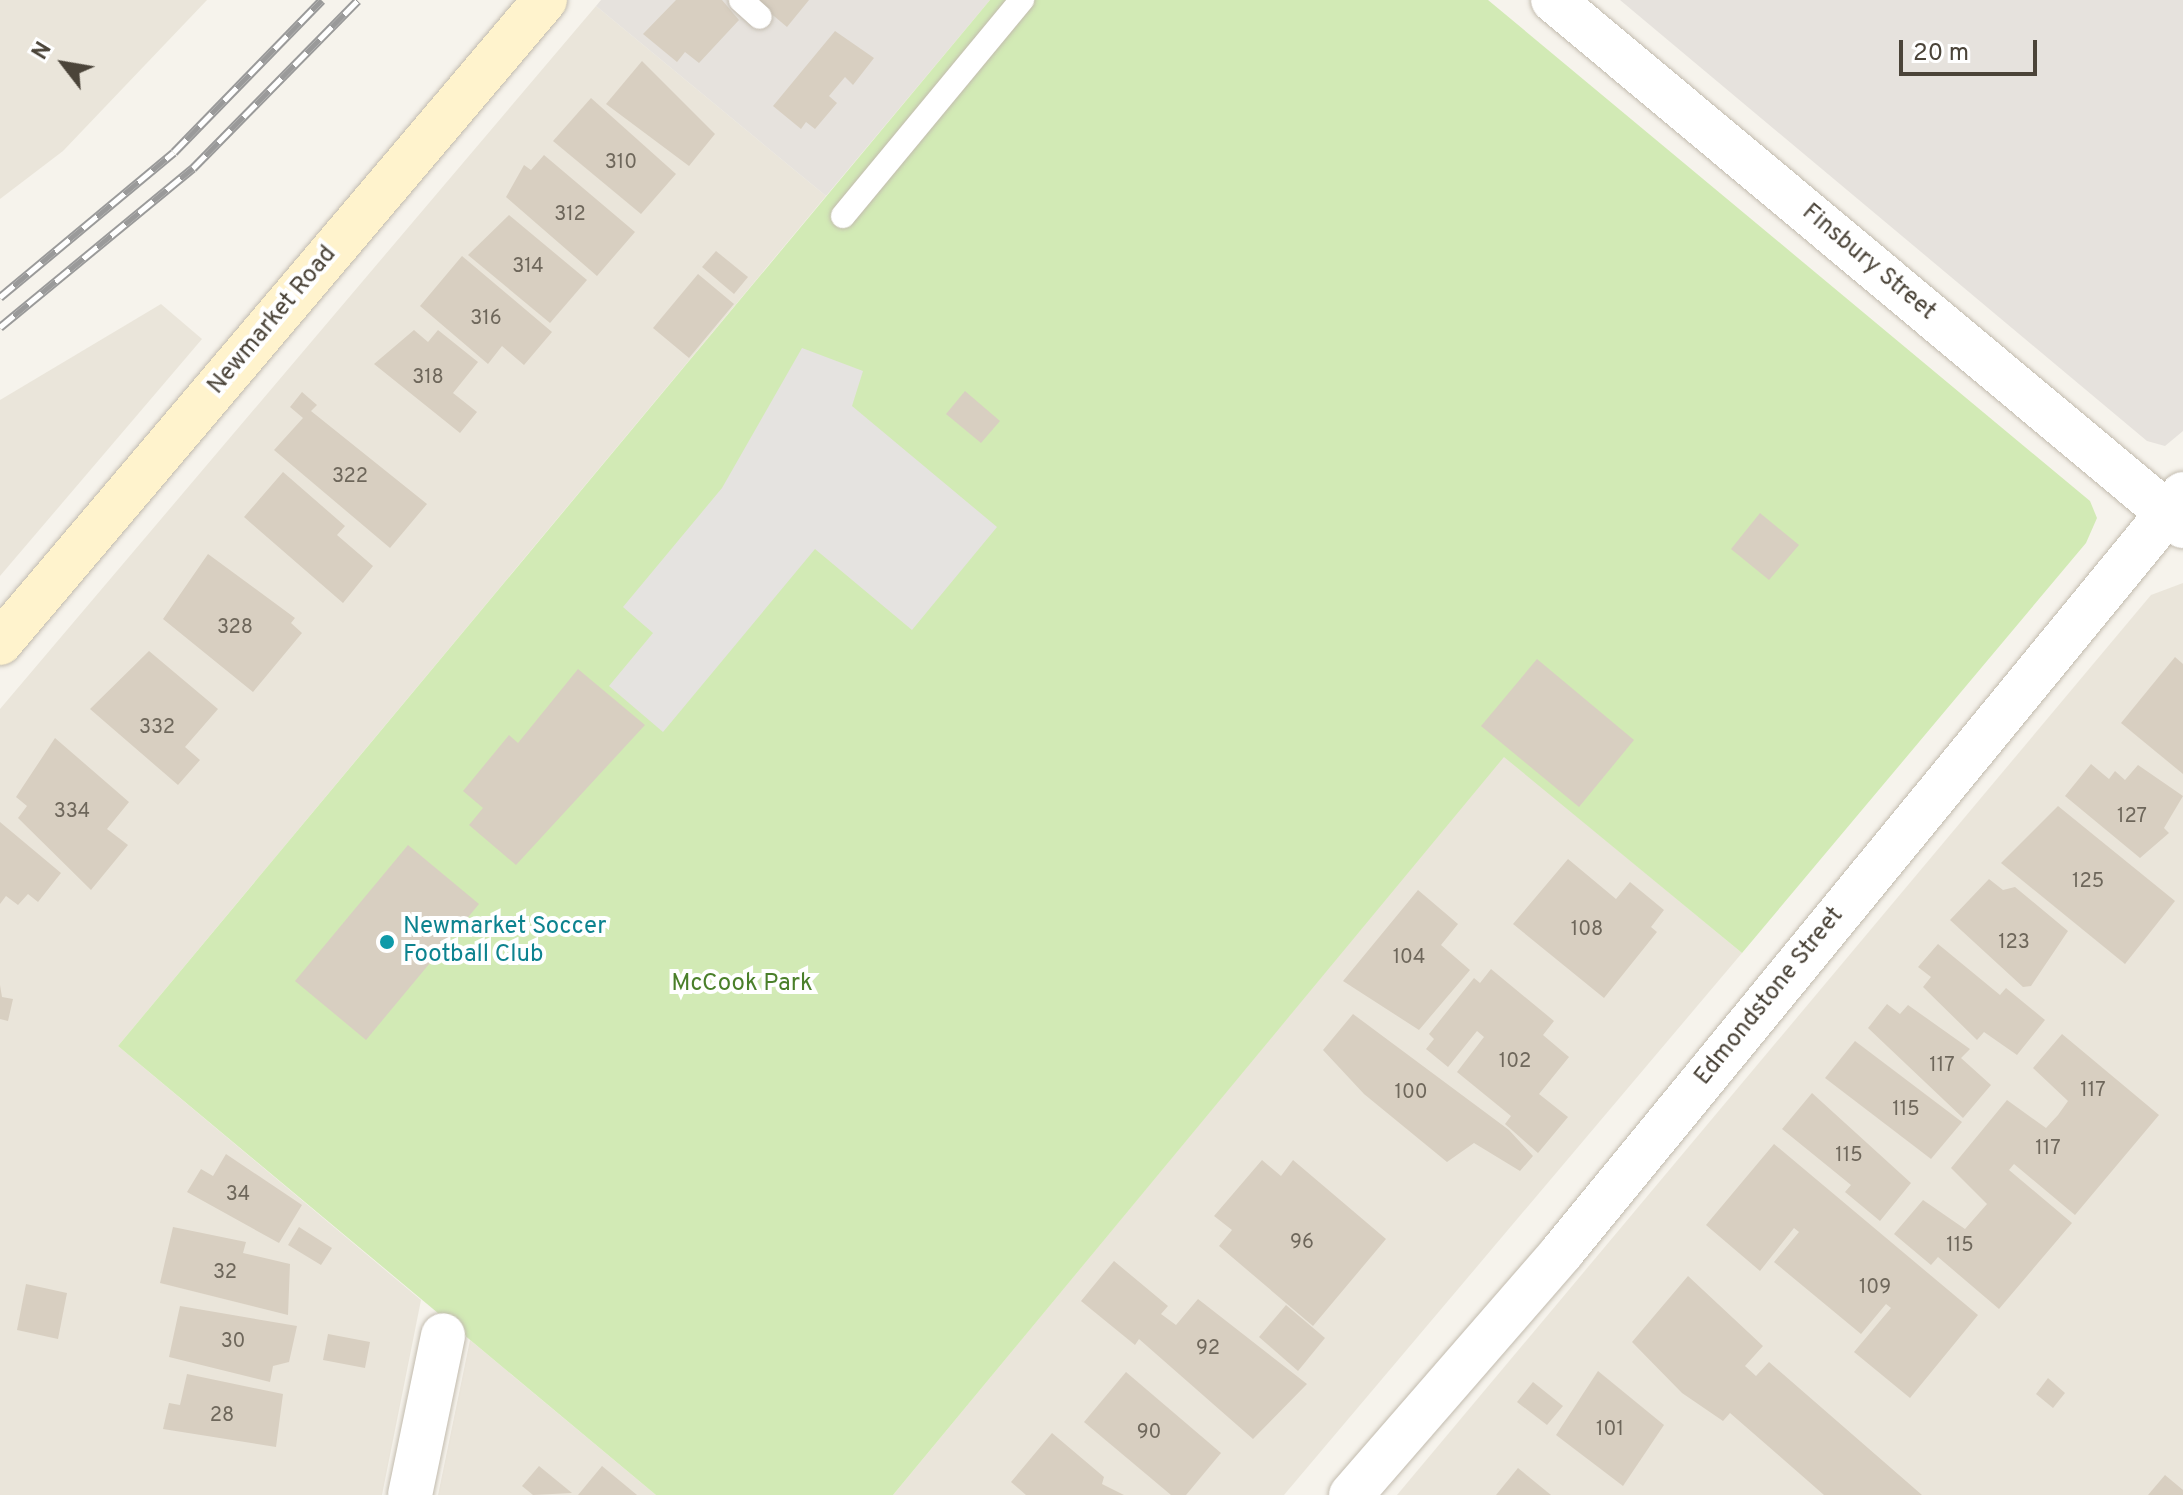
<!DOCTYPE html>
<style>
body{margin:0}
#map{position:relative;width:2183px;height:1495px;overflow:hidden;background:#f6f3ec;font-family:Overpass,sans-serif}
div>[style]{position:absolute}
.residential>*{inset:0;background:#eae5da}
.industrial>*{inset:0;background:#e6e2dd}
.green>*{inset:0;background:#d2eab5}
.parking>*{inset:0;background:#e5e3e0}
.building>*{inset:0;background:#d8cfc1}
.roads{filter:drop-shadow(0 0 2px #c2bbae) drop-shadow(0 0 2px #c2bbae)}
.service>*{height:24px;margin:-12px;padding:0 12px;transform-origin:12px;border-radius:12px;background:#fff}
.minor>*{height:44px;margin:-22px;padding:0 22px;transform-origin:22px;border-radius:22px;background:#fff}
.secondary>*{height:44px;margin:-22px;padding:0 22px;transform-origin:22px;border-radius:22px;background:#fff3cd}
.rail>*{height:9px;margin-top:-4.5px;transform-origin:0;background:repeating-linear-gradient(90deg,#fff 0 18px,#9a9a9a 0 36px);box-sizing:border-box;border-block:2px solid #9a9a9a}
.dots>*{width:22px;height:22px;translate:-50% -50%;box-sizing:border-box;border:4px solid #fff;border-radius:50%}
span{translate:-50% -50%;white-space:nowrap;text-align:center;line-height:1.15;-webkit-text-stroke:8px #fff;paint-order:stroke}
.number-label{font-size:20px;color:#6e675b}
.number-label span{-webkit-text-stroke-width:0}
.street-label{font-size:24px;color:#4b4439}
.culture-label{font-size:24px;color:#0d838f}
.left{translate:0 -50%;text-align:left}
.park-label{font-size:24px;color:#4a7f2a}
.north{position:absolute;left:24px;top:24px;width:80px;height:80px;-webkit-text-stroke:6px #fff;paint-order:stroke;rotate:301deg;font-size:22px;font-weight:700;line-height:32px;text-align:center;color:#4b4439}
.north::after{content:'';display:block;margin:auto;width:28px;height:36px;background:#4b4439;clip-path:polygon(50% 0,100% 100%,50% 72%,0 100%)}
.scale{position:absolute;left:1899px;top:40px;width:138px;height:36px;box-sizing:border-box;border:4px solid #4b4439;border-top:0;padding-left:10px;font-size:24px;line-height:28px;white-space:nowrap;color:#4b4439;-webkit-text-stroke:6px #fff;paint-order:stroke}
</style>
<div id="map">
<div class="residential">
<div style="clip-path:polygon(0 0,207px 0,63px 151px,0 199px)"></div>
<div style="clip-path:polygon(596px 6px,826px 196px,118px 1046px,421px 1300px,382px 1495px,0 1495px,0 709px)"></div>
<div style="clip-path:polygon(161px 304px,202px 339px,0 576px,0 400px)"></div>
<div style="clip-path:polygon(2183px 583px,2183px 1495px,1397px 1495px,2151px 595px)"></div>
<div style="clip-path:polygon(1504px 756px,1742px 953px,1284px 1495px,893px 1495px)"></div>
<div style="clip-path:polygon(470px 1340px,656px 1495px,438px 1495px)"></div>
</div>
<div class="industrial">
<div style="clip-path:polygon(601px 0,990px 0,826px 196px,596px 6px)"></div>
<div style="clip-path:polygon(1620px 0,2183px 0,2183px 431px,2165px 446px,2147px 441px)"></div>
</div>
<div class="green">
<div style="clip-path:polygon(990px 0,1488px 0,2090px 501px,2097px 518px,2086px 543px,1742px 953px,1504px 757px,893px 1495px,656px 1495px,118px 1046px)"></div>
</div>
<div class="parking">
<div style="clip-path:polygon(802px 348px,863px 371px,852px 406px,997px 527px,912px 630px,815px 549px,663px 732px,609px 686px,653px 633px,623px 607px,722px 488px)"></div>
</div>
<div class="building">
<div style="clip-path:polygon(676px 0,722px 0,739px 20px,699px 63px,685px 52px,677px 62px,643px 34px)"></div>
<div style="clip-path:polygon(755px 0,809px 0,787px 27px)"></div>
<div style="clip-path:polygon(835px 31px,874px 58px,853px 85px,845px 77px,829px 96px,837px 103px,815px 129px,806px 122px,801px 129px,773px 106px)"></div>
<div style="clip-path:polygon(642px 61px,715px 134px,689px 166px,606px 104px)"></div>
<div style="clip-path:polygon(591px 98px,676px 174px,641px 214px,553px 141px)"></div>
<div style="clip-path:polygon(544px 155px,635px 232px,597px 276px,506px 197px,524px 165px,531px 170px)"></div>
<div style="clip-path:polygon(509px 215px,587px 280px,550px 323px,468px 255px)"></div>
<div style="clip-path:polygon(716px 251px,748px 277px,734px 294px,702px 267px)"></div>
<div style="clip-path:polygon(462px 256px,552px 332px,524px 365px,502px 346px,488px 364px,420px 306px)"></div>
<div style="clip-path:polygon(698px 274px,734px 304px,689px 358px,653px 328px)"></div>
<div style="clip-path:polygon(414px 330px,428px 342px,438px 330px,478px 362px,453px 393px,477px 412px,460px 433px,374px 364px)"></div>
<div style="clip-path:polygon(965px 391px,1000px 421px,981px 443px,946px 414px)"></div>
<div style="clip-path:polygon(302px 392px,317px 405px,311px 411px,427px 504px,390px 548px,274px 450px,303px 418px,290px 407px)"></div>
<div style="clip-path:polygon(283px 472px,345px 526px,337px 535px,373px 566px,343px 603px,244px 517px)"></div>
<div style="clip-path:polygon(1760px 513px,1799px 545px,1769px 580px,1731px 549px)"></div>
<div style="clip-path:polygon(208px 554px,295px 618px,291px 623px,302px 633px,253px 692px,163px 619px)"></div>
<div style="clip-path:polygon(149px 651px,218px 709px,185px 747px,200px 760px,178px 785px,90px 709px)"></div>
<div style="clip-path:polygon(2175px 657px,2183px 664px,2183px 774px,2121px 723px)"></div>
<div style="clip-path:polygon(1537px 659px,1634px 740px,1579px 807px,1481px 726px)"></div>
<div style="clip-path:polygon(578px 669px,645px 725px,516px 865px,469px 825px,483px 808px,463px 791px,509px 735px,518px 743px)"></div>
<div style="clip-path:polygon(55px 738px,129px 802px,107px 829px,128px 845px,91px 890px,18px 818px,27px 806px,16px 797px)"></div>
<div style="clip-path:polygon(2091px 764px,2109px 779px,2115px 771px,2125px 780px,2138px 765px,2183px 796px,2164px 828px,2169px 833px,2140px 858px,2065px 796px)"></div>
<div style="clip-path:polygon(2058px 806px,2175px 901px,2125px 964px,2001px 863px)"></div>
<div style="clip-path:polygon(0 822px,61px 873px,38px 902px,28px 894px,18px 905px,6px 896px,0 904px)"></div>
<div style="clip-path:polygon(408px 845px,479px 904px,366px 1040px,295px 981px)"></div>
<div style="clip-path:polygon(1568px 859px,1616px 899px,1630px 882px,1664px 910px,1651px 927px,1657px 932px,1604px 998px,1513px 924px)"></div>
<div style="clip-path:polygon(1989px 879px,2003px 890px,2015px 887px,2068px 931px,2031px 986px,2023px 987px,1950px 920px)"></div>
<div style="clip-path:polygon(1418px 890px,1458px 924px,1441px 945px,1470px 970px,1419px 1030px,1343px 981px)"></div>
<div style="clip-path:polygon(1938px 944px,2000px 995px,2006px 988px,2045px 1020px,2017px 1055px,1984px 1032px,1977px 1040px,1923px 987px,1931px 977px,1918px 967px)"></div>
<div style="clip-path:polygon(1491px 969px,1554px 1021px,1543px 1035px,1569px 1057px,1539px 1094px,1568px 1117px,1538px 1153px,1505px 1124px,1511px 1116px,1457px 1072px,1484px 1037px,1477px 1031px,1448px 1067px,1426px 1049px,1434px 1039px,1429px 1034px,1474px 978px,1480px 983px)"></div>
<div style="clip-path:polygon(0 985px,2px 997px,13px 999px,8px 1021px,0 1019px)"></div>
<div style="clip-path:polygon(1887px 1004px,1900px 1014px,1908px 1005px,1970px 1049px,1961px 1058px,1991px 1085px,1963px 1118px,1868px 1028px)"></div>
<div style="clip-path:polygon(1353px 1014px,1509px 1130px,1533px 1156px,1520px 1171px,1474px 1143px,1447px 1162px,1364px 1094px,1323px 1050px)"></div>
<div style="clip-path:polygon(2062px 1034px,2159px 1115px,2075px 1215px,2014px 1164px,2009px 1170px,2072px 1223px,1999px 1309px,1938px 1257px,1931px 1265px,1894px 1234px,1923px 1200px,1965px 1229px,1987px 1204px,1951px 1168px,2007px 1100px,2046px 1128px,2058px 1115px,2068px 1101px,2033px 1068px)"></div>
<div style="clip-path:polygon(1855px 1041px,1962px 1122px,1931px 1159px,1825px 1078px)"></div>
<div style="clip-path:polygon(1812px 1093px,1911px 1183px,1880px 1221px,1845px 1192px,1851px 1185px,1782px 1129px)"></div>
<div style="clip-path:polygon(1774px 1144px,1978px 1315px,1910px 1398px,1854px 1352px,1891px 1308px,1886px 1304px,1861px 1334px,1774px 1262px,1799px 1232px,1794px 1228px,1760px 1271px,1706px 1225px)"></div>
<div style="clip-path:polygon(226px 1154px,302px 1205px,279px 1243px,187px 1192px,201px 1169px,213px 1176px)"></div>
<div style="clip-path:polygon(1262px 1160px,1281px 1176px,1293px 1160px,1386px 1239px,1313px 1326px,1219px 1246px,1232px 1230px,1214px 1216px)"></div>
<div style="clip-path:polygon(173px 1227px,246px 1242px,243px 1253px,290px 1264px,288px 1315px,160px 1283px)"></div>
<div style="clip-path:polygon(299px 1227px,332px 1248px,321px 1265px,288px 1245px)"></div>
<div style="clip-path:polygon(1114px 1261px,1168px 1306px,1161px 1314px,1176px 1325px,1198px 1299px,1307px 1384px,1253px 1439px,1139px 1339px,1135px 1345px,1081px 1301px)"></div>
<div style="clip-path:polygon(1688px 1276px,1763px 1346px,1745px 1366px,1756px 1376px,1769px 1362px,1922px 1495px,1824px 1495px,1730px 1413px,1723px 1421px,1682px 1393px,1632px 1342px)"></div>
<div style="clip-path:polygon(26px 1284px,67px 1293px,58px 1339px,17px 1330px)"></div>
<div style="clip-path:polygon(1286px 1305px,1325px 1338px,1298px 1371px,1259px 1337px)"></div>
<div style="clip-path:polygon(180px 1306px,297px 1326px,289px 1362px,273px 1366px,270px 1382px,169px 1357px)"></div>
<div style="clip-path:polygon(328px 1334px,370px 1342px,365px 1368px,323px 1360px)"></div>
<div style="clip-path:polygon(1598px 1371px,1664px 1425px,1623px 1486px,1556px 1435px)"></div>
<div style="clip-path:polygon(1126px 1372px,1221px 1453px,1186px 1495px,1171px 1495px,1084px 1422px)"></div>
<div style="clip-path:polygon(187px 1374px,283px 1394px,276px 1447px,163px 1429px,169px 1403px,180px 1405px)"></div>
<div style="clip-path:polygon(2048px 1378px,2065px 1393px,2053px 1408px,2036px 1394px)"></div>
<div style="clip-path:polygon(1533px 1382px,1563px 1406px,1547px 1425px,1517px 1402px)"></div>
<div style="clip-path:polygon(1052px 1433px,1104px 1477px,1102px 1484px,1124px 1495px,1026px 1495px,1011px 1482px)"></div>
<div style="clip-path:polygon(539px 1466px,572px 1493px,533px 1495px,522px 1486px)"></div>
<div style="clip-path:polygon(602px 1466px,637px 1495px,578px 1495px)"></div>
<div style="clip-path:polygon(1518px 1468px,1551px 1495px,1496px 1495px)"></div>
<div style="clip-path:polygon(2165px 1475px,2183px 1490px,2183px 1495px,2148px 1495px)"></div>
</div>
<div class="roads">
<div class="service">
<div style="left:741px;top:0;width:25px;rotate:42deg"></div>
<div style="left:843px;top:216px;width:281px;rotate:-50.4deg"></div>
</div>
<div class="minor">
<div style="left:1553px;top:0;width:821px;rotate:39.86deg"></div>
<div style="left:410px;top:1495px;width:163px;rotate:-78.3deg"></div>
<div style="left:1351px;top:1495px;width:322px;rotate:-49deg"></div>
<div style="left:1562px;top:1252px;width:980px;rotate:-50.67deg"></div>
</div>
<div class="secondary">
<div style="left:0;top:643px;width:843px;rotate:-49.72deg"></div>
</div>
</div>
<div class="rail">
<div style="left:0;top:297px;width:226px;rotate:-39.8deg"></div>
<div style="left:174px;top:152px;width:212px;rotate:-45.8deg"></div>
<div style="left:0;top:327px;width:250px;rotate:-39.5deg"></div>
<div style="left:193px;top:168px;width:235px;rotate:-45.5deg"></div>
</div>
<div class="dots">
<div style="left:387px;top:942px;background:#0f9aa8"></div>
</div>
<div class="number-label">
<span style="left:621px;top:163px">310</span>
<span style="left:570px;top:215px">312</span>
<span style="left:528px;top:267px">314</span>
<span style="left:486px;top:319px">316</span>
<span style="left:428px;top:378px">318</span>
<span style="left:350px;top:477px">322</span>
<span style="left:235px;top:628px">328</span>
<span style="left:157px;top:728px">332</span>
<span style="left:72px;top:812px">334</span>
<span style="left:2132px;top:817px">127</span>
<span style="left:2088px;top:882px">125</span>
<span style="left:1587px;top:930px">108</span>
<span style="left:2014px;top:943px">123</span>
<span style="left:1409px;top:958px">104</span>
<span style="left:1515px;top:1062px">102</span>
<span style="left:1942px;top:1066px">117</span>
<span style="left:2093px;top:1091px">117</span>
<span style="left:1411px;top:1093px">100</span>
<span style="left:1906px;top:1110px">115</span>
<span style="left:2048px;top:1149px">117</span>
<span style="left:1849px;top:1156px">115</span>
<span style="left:238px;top:1195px">34</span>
<span style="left:1302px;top:1243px">96</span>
<span style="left:1960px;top:1246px">115</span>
<span style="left:225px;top:1273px">32</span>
<span style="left:1875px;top:1288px">109</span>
<span style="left:233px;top:1342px">30</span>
<span style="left:1208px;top:1349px">92</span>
<span style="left:222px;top:1416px">28</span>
<span style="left:1610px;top:1430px">101</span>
<span style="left:1149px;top:1433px">90</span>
</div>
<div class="street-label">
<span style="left:1868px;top:263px;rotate:40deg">Finsbury Street</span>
<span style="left:273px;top:321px;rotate:-50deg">Newmarket Road</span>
<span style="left:1770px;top:997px;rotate:-51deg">Edmondstone Street</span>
</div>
<div class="culture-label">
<span class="left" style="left:403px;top:942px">Newmarket Soccer<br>Football Club</span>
</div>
<div class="park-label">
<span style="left:742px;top:985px">McCook Park</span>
</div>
<div class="north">N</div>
<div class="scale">20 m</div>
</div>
